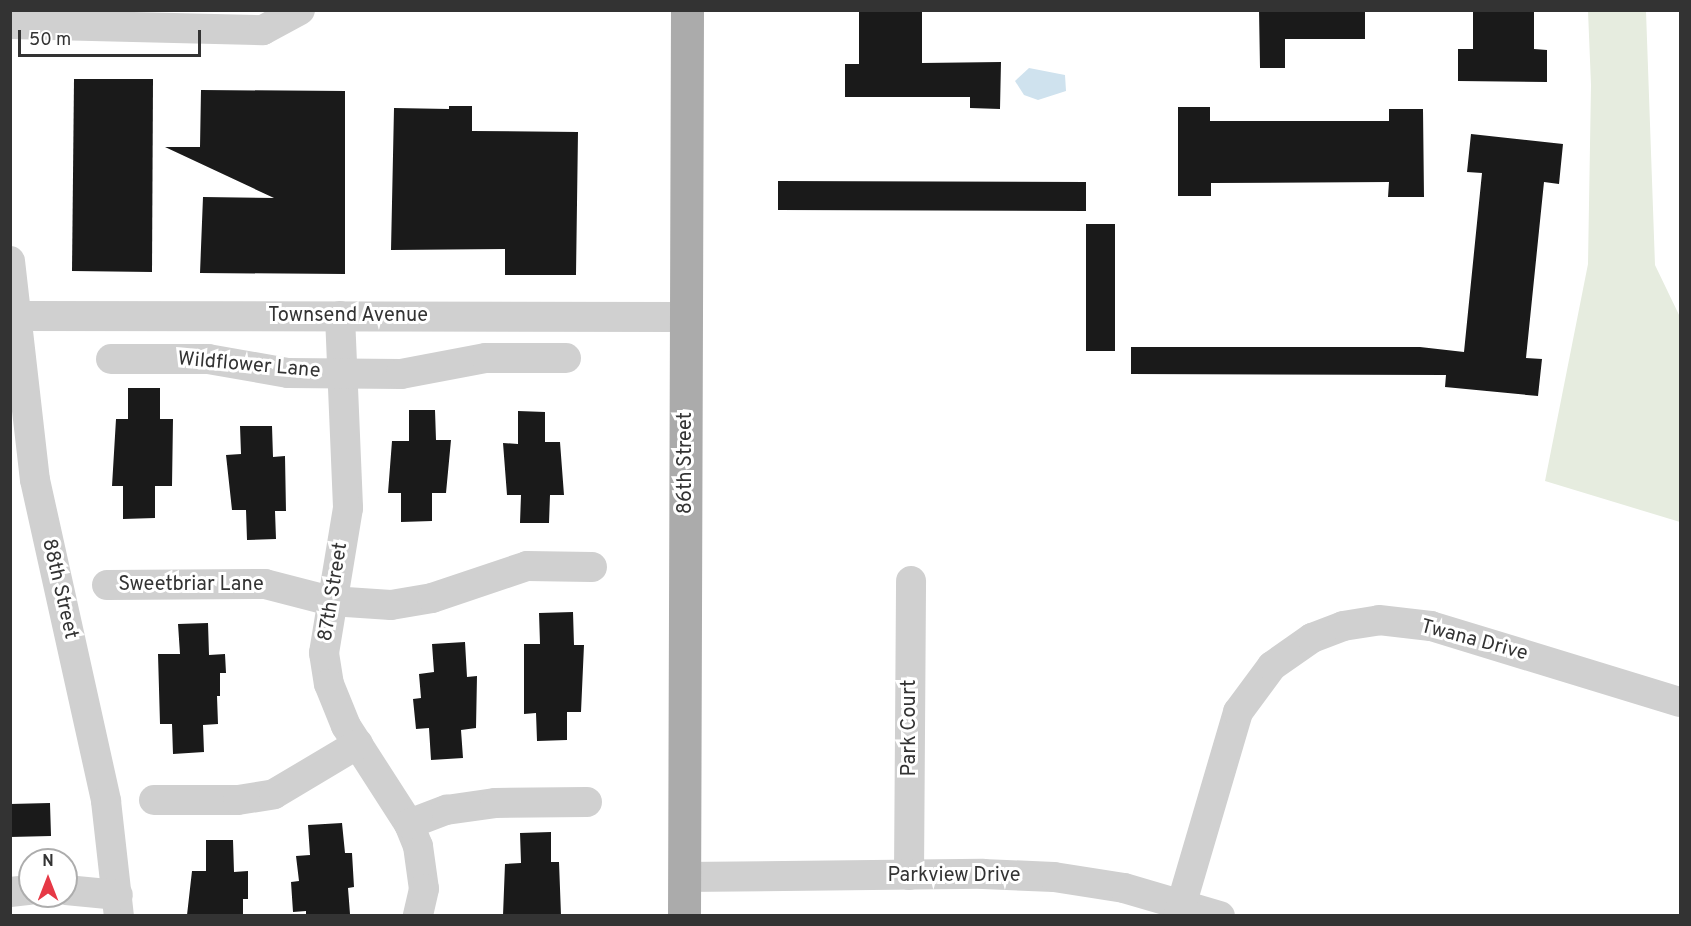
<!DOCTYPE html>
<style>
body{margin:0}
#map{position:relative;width:1691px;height:926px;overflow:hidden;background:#fff;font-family:Overpass,sans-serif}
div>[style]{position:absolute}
.green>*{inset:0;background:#e6ecdf}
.water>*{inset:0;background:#cfe2ee}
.building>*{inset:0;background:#1a1a1a}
.minor>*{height:30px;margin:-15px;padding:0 15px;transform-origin:15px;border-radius:15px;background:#d0d0d0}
.primary>*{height:33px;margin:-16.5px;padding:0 16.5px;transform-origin:16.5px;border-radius:16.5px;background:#ababab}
span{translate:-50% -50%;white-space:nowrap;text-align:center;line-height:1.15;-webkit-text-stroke:6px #fff;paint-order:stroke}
.street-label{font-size:20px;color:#333}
.frame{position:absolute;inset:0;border:12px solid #333;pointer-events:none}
.north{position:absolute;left:18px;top:848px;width:60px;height:60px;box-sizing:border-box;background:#fff;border:2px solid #adadad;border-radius:50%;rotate:0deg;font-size:16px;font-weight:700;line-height:24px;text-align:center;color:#333}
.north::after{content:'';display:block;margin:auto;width:21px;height:27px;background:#e63946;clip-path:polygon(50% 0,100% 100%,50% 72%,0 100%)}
.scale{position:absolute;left:18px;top:30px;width:183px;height:27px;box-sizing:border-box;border:3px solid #333;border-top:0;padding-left:8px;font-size:18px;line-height:21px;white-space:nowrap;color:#333;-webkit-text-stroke:4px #fff;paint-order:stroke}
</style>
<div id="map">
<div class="green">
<div style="clip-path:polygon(1588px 11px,1646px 11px,1655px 265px,1680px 317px,1680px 522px,1545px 481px,1588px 264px,1591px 85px)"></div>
</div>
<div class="water">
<div style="clip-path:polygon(1029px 68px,1065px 75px,1066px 91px,1038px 100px,1024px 95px,1015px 81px)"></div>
</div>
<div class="building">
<div style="clip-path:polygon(859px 10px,922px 10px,922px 63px,1001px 62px,1000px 109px,970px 108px,970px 97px,845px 97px,845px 64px,859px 64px)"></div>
<div style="clip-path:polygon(1259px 10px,1365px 10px,1365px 39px,1285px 39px,1285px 68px,1260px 68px)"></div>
<div style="clip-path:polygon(1473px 10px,1534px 10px,1534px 49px,1547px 50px,1547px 82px,1458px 81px,1458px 49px,1473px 49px)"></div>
<div style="clip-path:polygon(74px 79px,153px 79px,152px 272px,72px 271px)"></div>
<div style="clip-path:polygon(201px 90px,345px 91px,345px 274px,200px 273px,203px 197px,274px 198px,165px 147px,200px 147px)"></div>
<div style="clip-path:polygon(449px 106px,472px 106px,472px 131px,578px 132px,576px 275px,505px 275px,505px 249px,391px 250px,394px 108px,449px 109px)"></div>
<div style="clip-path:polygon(1178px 107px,1210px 107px,1210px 121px,1389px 121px,1389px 109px,1423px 109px,1424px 197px,1388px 197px,1389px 182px,1211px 183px,1211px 196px,1178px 196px)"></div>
<div style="clip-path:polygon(1471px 134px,1563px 144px,1559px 184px,1544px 182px,1526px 358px,1542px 359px,1538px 396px,1445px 387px,1446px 375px,1131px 374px,1131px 347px,1420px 347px,1464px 352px,1482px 173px,1467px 172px)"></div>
<div style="clip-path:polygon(778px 181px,1086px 182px,1086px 211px,778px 210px)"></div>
<div style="clip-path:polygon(1086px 224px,1115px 224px,1115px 351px,1086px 351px)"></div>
<div style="clip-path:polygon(128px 388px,160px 388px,160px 419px,173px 419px,172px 486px,155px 486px,155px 518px,123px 519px,123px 486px,112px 486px,116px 419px,128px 419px)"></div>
<div style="clip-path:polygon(409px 410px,435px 410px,436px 440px,451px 440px,446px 493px,432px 493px,432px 521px,401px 522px,401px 493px,388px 493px,392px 441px,409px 441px)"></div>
<div style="clip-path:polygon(518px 411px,545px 412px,545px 442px,560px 442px,564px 495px,550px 495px,549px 523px,520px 523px,521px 495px,507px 495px,503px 443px,518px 444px)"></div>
<div style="clip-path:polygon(240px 426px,272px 426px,273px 457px,285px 456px,286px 511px,275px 511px,276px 539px,247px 540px,246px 510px,232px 510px,226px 455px,241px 454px)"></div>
<div style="clip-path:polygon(573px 612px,574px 645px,584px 645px,581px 712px,567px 712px,567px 740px,537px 741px,536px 713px,524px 714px,524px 644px,540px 644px,539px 613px)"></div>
<div style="clip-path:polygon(208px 623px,209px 655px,225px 654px,226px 673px,220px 673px,220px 696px,217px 696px,218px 724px,203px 725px,204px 752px,173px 754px,172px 724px,160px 724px,158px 654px,180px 654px,178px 624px)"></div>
<div style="clip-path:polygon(465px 642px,467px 677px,477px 676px,476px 728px,461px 730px,463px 758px,431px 760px,429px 728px,416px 729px,413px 699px,421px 698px,419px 674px,434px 672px,432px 644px)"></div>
<div style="clip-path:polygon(50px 803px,51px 836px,10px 837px,10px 804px)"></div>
<div style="clip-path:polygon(342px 823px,345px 853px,352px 853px,354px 887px,348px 888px,350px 914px,306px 915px,306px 911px,293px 912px,291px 882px,299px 881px,296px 856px,310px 855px,308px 825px)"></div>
<div style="clip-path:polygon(551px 832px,551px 862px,559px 862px,561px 915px,503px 915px,505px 864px,521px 863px,520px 833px)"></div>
<div style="clip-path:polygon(206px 840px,233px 840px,234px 872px,248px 871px,248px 899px,243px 899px,243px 915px,187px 915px,192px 871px,206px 871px)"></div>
</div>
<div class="minor">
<div style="left:10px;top:24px;width:253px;rotate:1.4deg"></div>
<div style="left:263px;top:30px;width:42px;rotate:-28.4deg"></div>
<div style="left:10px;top:261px;width:220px;rotate:83.5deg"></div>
<div style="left:35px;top:480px;width:329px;rotate:77.5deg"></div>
<div style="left:106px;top:801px;width:116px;rotate:83.6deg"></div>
<div style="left:10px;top:316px;width:676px;rotate:0.08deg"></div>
<div style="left:340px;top:316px;width:192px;rotate:87.6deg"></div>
<div style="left:348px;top:508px;width:147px;rotate:99.4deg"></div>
<div style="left:324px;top:653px;width:31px;rotate:81deg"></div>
<div style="left:329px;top:684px;width:45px;rotate:68deg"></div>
<div style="left:346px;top:726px;width:117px;rotate:57.3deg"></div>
<div style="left:409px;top:824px;width:24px;rotate:68deg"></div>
<div style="left:418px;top:846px;width:43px;rotate:82.1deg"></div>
<div style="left:424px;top:889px;width:28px;rotate:103deg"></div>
<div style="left:111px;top:359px;width:97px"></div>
<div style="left:208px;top:359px;width:81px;rotate:9.9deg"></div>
<div style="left:288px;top:373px;width:113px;rotate:0.5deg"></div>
<div style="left:401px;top:374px;width:86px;rotate:-10.7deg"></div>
<div style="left:486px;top:358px;width:80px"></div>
<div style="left:107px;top:585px;width:158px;rotate:-0.4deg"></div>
<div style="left:265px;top:584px;width:68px;rotate:14.4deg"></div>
<div style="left:331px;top:601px;width:60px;rotate:3.8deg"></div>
<div style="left:391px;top:605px;width:42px;rotate:-9.7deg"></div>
<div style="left:432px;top:598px;width:100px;rotate:-18.6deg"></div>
<div style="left:527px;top:566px;width:65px;rotate:0.9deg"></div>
<div style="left:154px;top:800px;width:84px"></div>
<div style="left:238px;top:800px;width:36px;rotate:-9deg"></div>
<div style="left:274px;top:794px;width:98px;rotate:-30.8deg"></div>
<div style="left:409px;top:824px;width:40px;rotate:-21deg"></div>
<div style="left:446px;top:810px;width:49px;rotate:-8.1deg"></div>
<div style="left:495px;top:803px;width:92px;rotate:-0.6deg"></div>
<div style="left:909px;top:875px;width:294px;rotate:-89.6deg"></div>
<div style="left:684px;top:877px;width:299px;rotate:-0.6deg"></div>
<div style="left:983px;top:874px;width:71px;rotate:2.4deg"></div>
<div style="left:1054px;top:877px;width:71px;rotate:8.9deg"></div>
<div style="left:1124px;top:888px;width:100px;rotate:16.3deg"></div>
<div style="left:66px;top:890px;width:52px;rotate:5.5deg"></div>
<div style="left:10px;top:892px;width:20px;rotate:-6deg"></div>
<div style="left:1178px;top:916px;width:213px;rotate:-73.6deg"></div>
<div style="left:1238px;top:712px;width:57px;rotate:-53.5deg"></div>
<div style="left:1272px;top:666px;width:49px;rotate:-35deg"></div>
<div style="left:1312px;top:638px;width:33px;rotate:-21deg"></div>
<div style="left:1343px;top:626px;width:36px;rotate:-9deg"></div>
<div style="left:1379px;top:620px;width:52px;rotate:6.6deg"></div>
<div style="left:1431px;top:626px;width:260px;rotate:17deg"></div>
</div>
<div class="primary">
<div style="left:684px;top:916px;width:906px;rotate:-89.81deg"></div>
</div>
<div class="street-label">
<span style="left:348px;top:316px">Townsend Avenue</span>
<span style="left:249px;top:366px;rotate:5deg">Wildflower Lane</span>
<span style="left:686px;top:463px;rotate:-90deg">86th Street</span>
<span style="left:191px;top:585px">Sweetbriar Lane</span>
<span style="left:59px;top:589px;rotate:77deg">88th Street</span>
<span style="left:334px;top:592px;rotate:-81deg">87th Street</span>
<span style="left:1474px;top:641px;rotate:15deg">Twana Drive</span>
<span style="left:910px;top:728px;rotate:-90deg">Park Court</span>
<span style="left:954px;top:876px">Parkview Drive</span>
</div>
<div class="frame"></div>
<div class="north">N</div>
<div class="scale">50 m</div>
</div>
